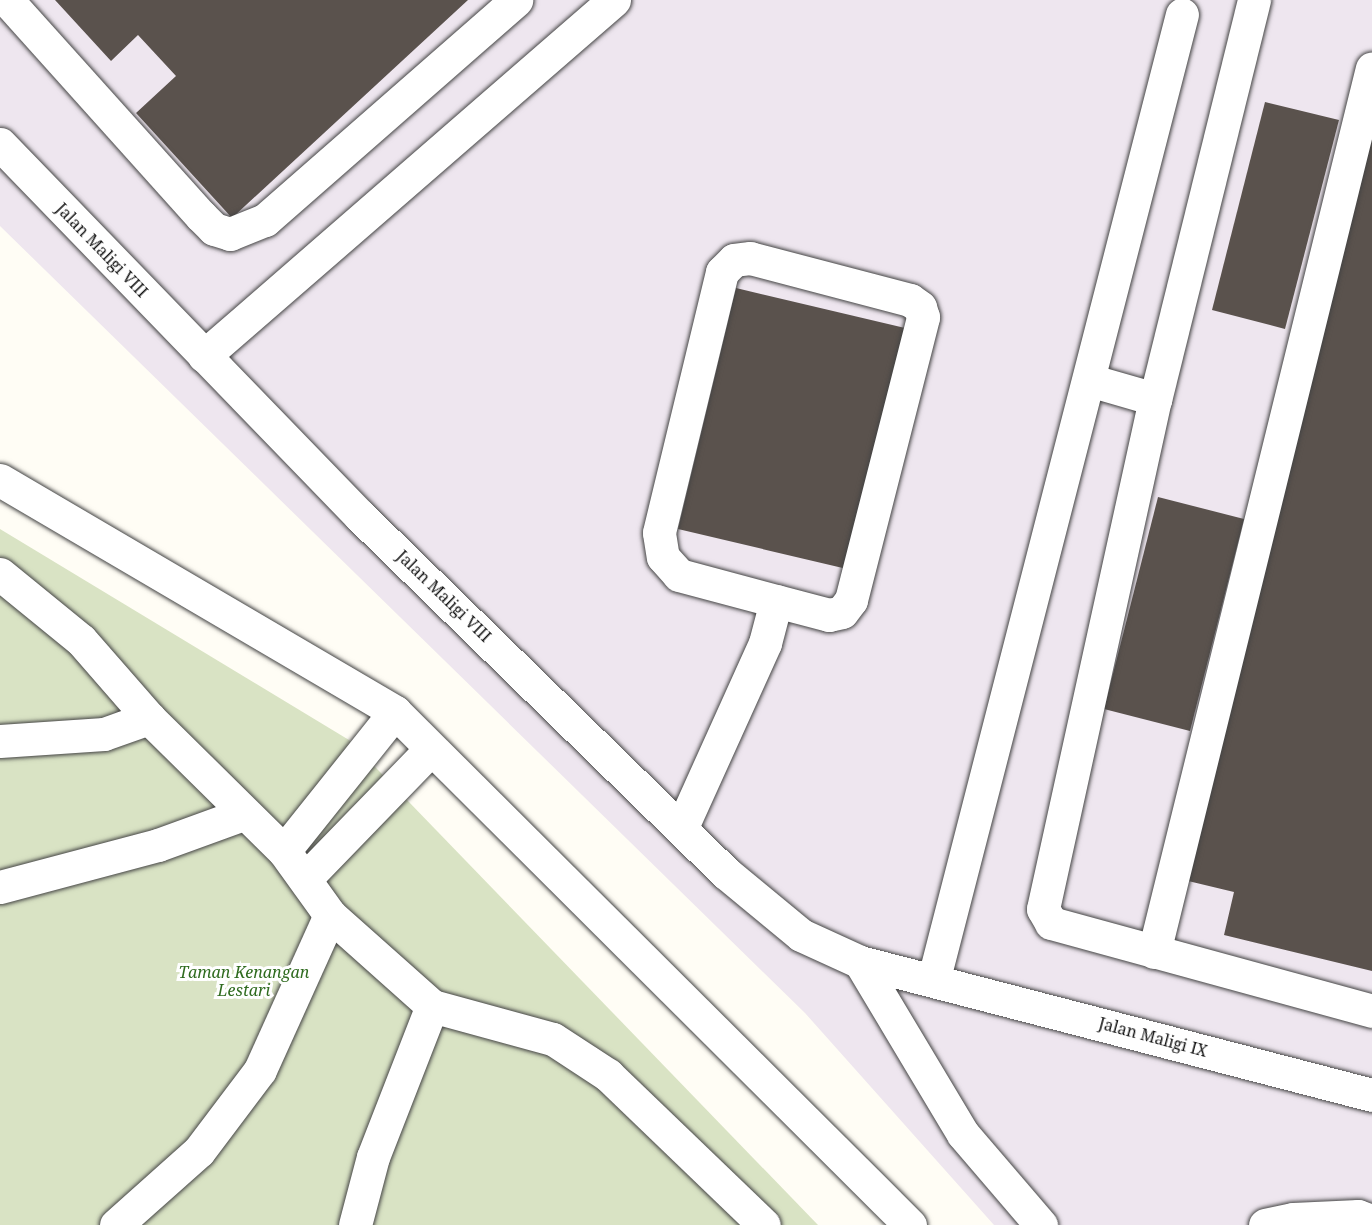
<!DOCTYPE html>
<style>
body{margin:0}
#map{position:relative;width:1372px;height:1225px;overflow:hidden;background:#fffdf5;font-family:"Noto Serif",serif}
div>[style]{position:absolute}
.industrial>*{inset:0;background:#eee6ef}
.cemetery>*{inset:0;background:#d9e3c4}
.building>*{inset:0;background:#5a524d}
.roads{filter:drop-shadow(0 0 2px #444) drop-shadow(0 0 2px #444)}
.minor>*{height:33px;margin:-16.5px;padding:0 16.5px;transform-origin:16.5px;border-radius:16.5px;background:#fff}
span{translate:-50% -50%;white-space:nowrap;text-align:center;line-height:1.15;-webkit-text-stroke:6px #fff;paint-order:stroke}
.street-label{font-size:16px;color:#111}
.park-label{font-size:16px;color:#2f6b1f;font-style:italic}
</style>
<div id="map">
<div class="industrial">
<div style="clip-path:polygon(0 0,1372px 0,1372px 1225px,994px 1225px,805px 1013px,0 226px)"></div>
</div>
<div class="cemetery">
<div style="clip-path:polygon(0 529px,349px 740px,818px 1225px,0 1225px)"></div>
</div>
<div class="building">
<div style="clip-path:polygon(55px 0,468px 0,232px 218px,136px 113px,176px 76px,138px 35px,111px 61px)"></div>
<div style="clip-path:polygon(1265px 102px,1339px 120px,1285px 329px,1212px 310px)"></div>
<div style="clip-path:polygon(1372px 121px,1372px 971px,1224px 935px,1234px 892px,1184px 880px)"></div>
<div style="clip-path:polygon(736px 288px,905px 328px,847px 569px,678px 529px)"></div>
<div style="clip-path:polygon(1158px 497px,1244px 519px,1190px 731px,1104px 709px)"></div>
</div>
<div class="roads">
<div class="minor">
<div style="left:7px;top:0;width:290px;rotate:48.1deg"></div>
<div style="left:201px;top:216px;width:18px;rotate:45deg"></div>
<div style="left:214px;top:229px;width:17px;rotate:17deg"></div>
<div style="left:230px;top:234px;width:38px;rotate:-22deg"></div>
<div style="left:265px;top:220px;width:334px;rotate:-41.2deg"></div>
<div style="left:1254px;top:0;width:411px;rotate:103.9deg"></div>
<div style="left:1155px;top:399px;width:522px;rotate:102.39deg"></div>
<div style="left:1043px;top:909px;width:16px;rotate:60deg"></div>
<div style="left:1051px;top:923px;width:333px;rotate:15.3deg"></div>
<div style="left:0;top:144px;width:518px;rotate:45.94deg"></div>
<div style="left:360px;top:516px;width:511px;rotate:44.29deg"></div>
<div style="left:726px;top:873px;width:97px;rotate:39.6deg"></div>
<div style="left:801px;top:935px;width:65px;rotate:24.6deg"></div>
<div style="left:860px;top:962px;width:529px;rotate:14.56deg"></div>
<div style="left:204px;top:356px;width:543px;rotate:-40.97deg"></div>
<div style="left:1089px;top:380px;width:69px;rotate:16.1deg"></div>
<div style="left:0;top:480px;width:458px;rotate:30.4deg"></div>
<div style="left:395px;top:712px;width:727px;rotate:44.89deg"></div>
<div style="left:0;top:574px;width:104px;rotate:39.2deg"></div>
<div style="left:81px;top:640px;width:103px;rotate:48.9deg"></div>
<div style="left:149px;top:718px;width:190px;rotate:44.6deg"></div>
<div style="left:284px;top:851px;width:79px;rotate:54.3deg"></div>
<div style="left:330px;top:915px;width:137px;rotate:41.7deg"></div>
<div style="left:432px;top:1006px;width:125px;rotate:15.3deg"></div>
<div style="left:553px;top:1039px;width:66px;rotate:33.2deg"></div>
<div style="left:608px;top:1075px;width:216px;rotate:43.9deg"></div>
<div style="left:0;top:741px;width:104px;rotate:-3.9deg"></div>
<div style="left:104px;top:734px;width:48px;rotate:-19.6deg"></div>
<div style="left:682px;top:827px;width:202px;rotate:-65.7deg"></div>
<div style="left:765px;top:643px;width:43px;rotate:-75.3deg"></div>
<div style="left:776px;top:601px;width:55px;rotate:14.8deg"></div>
<div style="left:829px;top:615px;width:13px;rotate:-13deg"></div>
<div style="left:842px;top:612px;width:15px;rotate:-53deg"></div>
<div style="left:851px;top:600px;width:292px;rotate:-75.7deg"></div>
<div style="left:923px;top:317px;width:10px;rotate:-107deg"></div>
<div style="left:920px;top:307px;width:12px;rotate:-145deg"></div>
<div style="left:910px;top:300px;width:165px;rotate:-165.3deg"></div>
<div style="left:750px;top:258px;width:16px;rotate:173deg"></div>
<div style="left:734px;top:260px;width:17px;rotate:135deg"></div>
<div style="left:722px;top:272px;width:268px;rotate:103.6deg"></div>
<div style="left:659px;top:533px;width:24px;rotate:81deg"></div>
<div style="left:663px;top:557px;width:24px;rotate:48deg"></div>
<div style="left:679px;top:575px;width:100px;rotate:15deg"></div>
<div style="left:284px;top:851px;width:178px;rotate:-51.4deg"></div>
<div style="left:305px;top:879px;width:181px;rotate:-45.9deg"></div>
<div style="left:0;top:887px;width:163px;rotate:-14.9deg"></div>
<div style="left:158px;top:845px;width:90px;rotate:-20deg"></div>
<div style="left:1154px;top:952px;width:910px;rotate:-76.15deg"></div>
<div style="left:860px;top:962px;width:200px;rotate:59.1deg"></div>
<div style="left:963px;top:1134px;width:120px;rotate:49.4deg"></div>
<div style="left:934px;top:978px;width:995px;rotate:-75.57deg"></div>
<div style="left:116px;top:1225px;width:111px;rotate:-41.7deg"></div>
<div style="left:199px;top:1151px;width:101px;rotate:-53deg"></div>
<div style="left:260px;top:1070px;width:170px;rotate:-65.7deg"></div>
<div style="left:355px;top:1225px;width:70px;rotate:-75.2deg"></div>
<div style="left:373px;top:1157px;width:162px;rotate:-68.7deg"></div>
<div style="left:1265px;top:1225px;width:29px;rotate:-12deg"></div>
<div style="left:1293px;top:1219px;width:65px;rotate:-2.6deg"></div>
<div style="left:1358px;top:1216px;width:15px;rotate:20deg"></div>
</div>
</div>
<div class="street-label">
<span style="left:102px;top:250px;rotate:46deg">Jalan Maligi VIII</span>
<span style="left:444px;top:596px;rotate:44deg">Jalan Maligi VIII</span>
<span style="left:1153px;top:1037px;rotate:15deg">Jalan Maligi IX</span>
</div>
<div class="park-label">
<span style="left:244px;top:981px">Taman Kenangan<br>Lestari</span>
</div>
</div>
